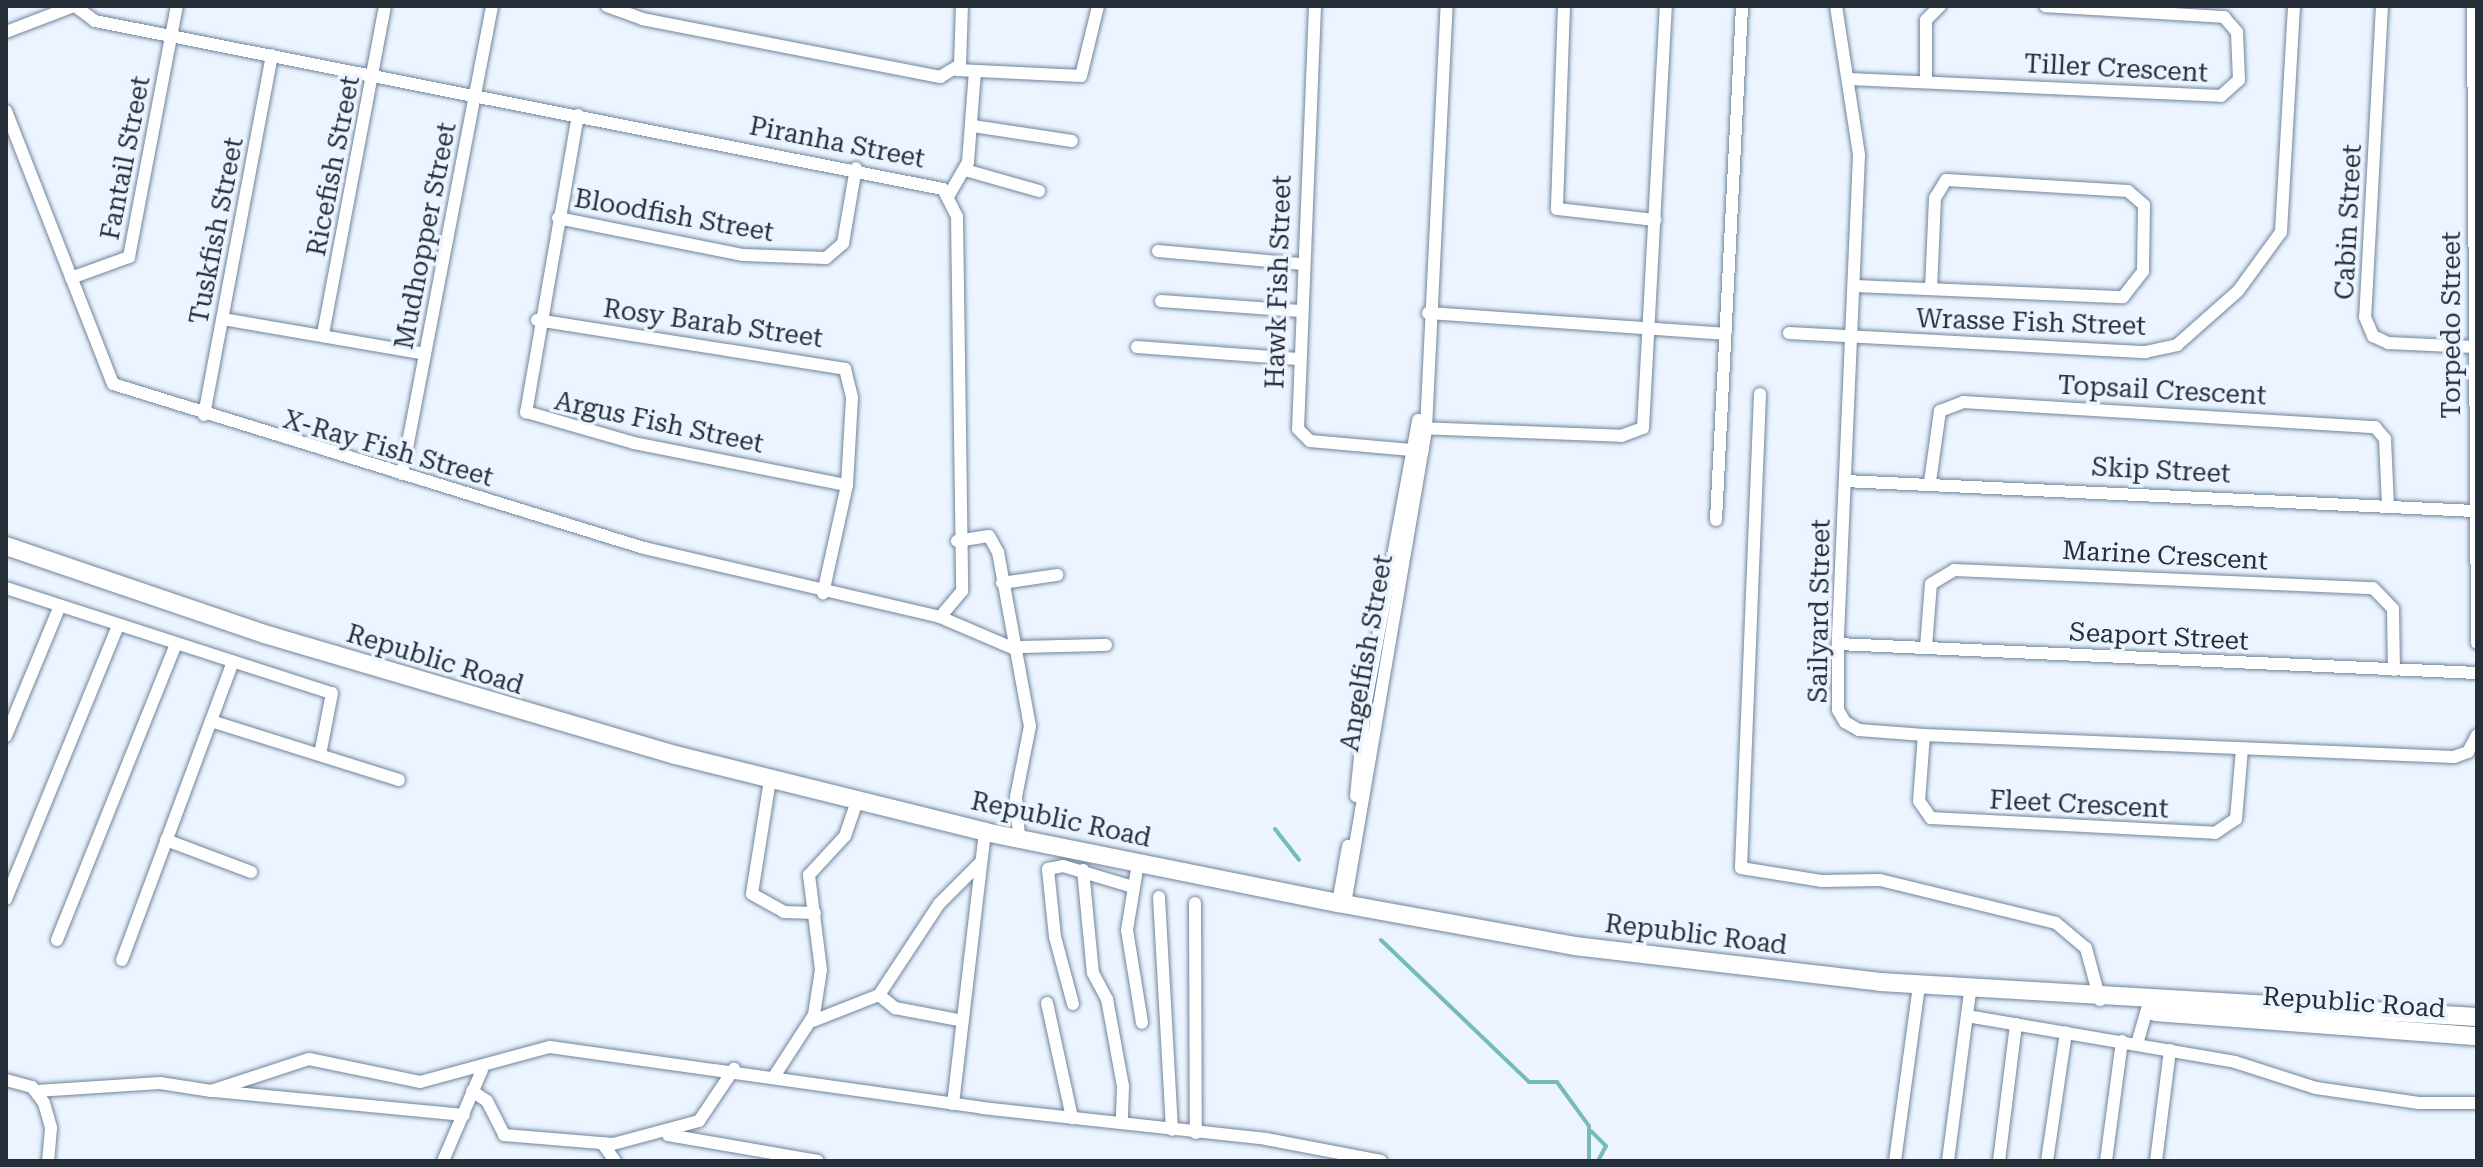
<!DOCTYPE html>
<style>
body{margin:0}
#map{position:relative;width:2483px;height:1167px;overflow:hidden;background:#ebf4ff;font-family:"Roboto Serif",serif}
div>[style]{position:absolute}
.stream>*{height:4px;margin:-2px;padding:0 2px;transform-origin:2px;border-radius:2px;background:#75bcb1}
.roads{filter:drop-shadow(0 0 2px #70849b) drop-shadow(0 0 2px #70849b)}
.street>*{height:12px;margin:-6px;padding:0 6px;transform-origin:6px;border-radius:6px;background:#fff}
.secondary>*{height:18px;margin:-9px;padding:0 9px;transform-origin:9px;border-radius:9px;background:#fff}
span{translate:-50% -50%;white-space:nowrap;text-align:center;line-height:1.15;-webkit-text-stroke:7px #ebf4ff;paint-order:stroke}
.street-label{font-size:26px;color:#262f38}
.frame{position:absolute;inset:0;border:8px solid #262f38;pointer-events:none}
</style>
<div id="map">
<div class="stream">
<div style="left:1275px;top:829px;width:39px;rotate:52deg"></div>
<div style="left:1381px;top:940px;width:205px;rotate:43.8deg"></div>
<div style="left:1529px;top:1082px;width:28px"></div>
<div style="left:1557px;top:1082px;width:54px;rotate:54deg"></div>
<div style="left:1589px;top:1126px;width:35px;rotate:90deg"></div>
<div style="left:1591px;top:1131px;width:21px;rotate:45deg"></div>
<div style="left:1606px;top:1146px;width:17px;rotate:118deg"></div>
</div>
<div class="roads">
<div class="street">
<div style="left:75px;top:6px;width:25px;rotate:37deg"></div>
<div style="left:95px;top:21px;width:864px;rotate:11.21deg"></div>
<div style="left:943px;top:189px;width:31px;rotate:63deg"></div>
<div style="left:957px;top:217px;width:374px;rotate:89.2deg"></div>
<div style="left:962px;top:591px;width:34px;rotate:130deg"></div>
<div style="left:607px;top:6px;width:37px;rotate:20deg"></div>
<div style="left:642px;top:19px;width:304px;rotate:11deg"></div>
<div style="left:940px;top:77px;width:23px;rotate:-31deg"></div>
<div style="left:960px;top:65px;width:59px;rotate:-88.1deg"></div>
<div style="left:1315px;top:6px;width:423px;rotate:92.3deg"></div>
<div style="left:1298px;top:429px;width:17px;rotate:45deg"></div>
<div style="left:1310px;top:441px;width:113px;rotate:5.1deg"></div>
<div style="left:1564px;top:6px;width:203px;rotate:92deg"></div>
<div style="left:1557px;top:209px;width:99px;rotate:6.4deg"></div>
<div style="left:1836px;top:6px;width:151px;rotate:81.2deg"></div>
<div style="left:1859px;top:155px;width:489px;rotate:92.5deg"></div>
<div style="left:1838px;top:644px;width:66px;rotate:90deg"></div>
<div style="left:1838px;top:710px;width:14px;rotate:60deg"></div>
<div style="left:1845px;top:722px;width:16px;rotate:30deg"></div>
<div style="left:1859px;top:730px;width:65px;rotate:4.4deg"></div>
<div style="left:1924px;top:735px;width:530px;rotate:2.38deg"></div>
<div style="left:2454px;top:757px;width:15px;rotate:-20deg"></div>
<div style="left:2468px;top:752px;width:19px;rotate:-62deg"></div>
<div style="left:2382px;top:6px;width:311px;rotate:93.1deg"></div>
<div style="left:2365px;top:317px;width:21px;rotate:67deg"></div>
<div style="left:2373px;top:336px;width:17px;rotate:25deg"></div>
<div style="left:2388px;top:343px;width:86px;rotate:2.7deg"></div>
<div style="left:2473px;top:6px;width:637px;rotate:89.64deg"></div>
<div style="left:6px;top:32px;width:73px;rotate:-20.9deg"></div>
<div style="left:957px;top:70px;width:124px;rotate:2.8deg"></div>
<div style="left:1081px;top:76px;width:72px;rotate:-76.3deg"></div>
<div style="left:1849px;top:79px;width:372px;rotate:2.6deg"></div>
<div style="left:2221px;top:96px;width:24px;rotate:-42deg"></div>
<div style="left:2239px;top:80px;width:48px;rotate:-92.4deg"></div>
<div style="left:2237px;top:32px;width:20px;rotate:-131deg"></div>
<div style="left:2224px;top:17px;width:179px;rotate:-176.5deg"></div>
<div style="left:1926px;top:82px;width:62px;rotate:-90deg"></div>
<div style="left:1926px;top:20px;width:20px;rotate:-45deg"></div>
<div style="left:6px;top:111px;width:293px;rotate:68.6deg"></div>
<div style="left:113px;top:384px;width:556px;rotate:17.16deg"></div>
<div style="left:644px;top:548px;width:304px;rotate:13.1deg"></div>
<div style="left:940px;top:617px;width:84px;rotate:23.2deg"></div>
<div style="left:578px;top:115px;width:302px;rotate:99.9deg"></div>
<div style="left:526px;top:412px;width:112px;rotate:16deg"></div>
<div style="left:634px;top:443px;width:217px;rotate:11.2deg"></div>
<div style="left:973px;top:126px;width:100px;rotate:8.6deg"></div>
<div style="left:965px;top:170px;width:77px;rotate:15.8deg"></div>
<div style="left:949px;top:195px;width:38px;rotate:-60deg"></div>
<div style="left:968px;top:162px;width:91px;rotate:-85.6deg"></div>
<div style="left:558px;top:218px;width:189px;rotate:11.3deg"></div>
<div style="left:743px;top:255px;width:83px;rotate:2.1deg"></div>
<div style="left:826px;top:258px;width:23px;rotate:-41deg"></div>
<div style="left:843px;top:243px;width:76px;rotate:-80.2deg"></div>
<div style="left:1158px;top:251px;width:145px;rotate:5.2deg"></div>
<div style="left:71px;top:278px;width:62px;rotate:-19.9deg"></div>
<div style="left:129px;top:257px;width:256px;rotate:-79.2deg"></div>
<div style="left:1855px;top:286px;width:268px;rotate:2.4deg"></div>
<div style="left:2123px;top:297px;width:33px;rotate:-52deg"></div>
<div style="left:2143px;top:271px;width:66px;rotate:-89.1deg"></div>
<div style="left:2144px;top:205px;width:21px;rotate:-139deg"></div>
<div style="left:2128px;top:191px;width:182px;rotate:-176.5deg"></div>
<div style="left:1946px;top:180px;width:21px;rotate:121deg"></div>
<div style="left:1935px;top:198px;width:91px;rotate:92.5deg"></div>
<div style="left:1161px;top:301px;width:139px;rotate:4.1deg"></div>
<div style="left:1428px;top:313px;width:298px;rotate:4deg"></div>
<div style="left:223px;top:319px;width:205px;rotate:9.8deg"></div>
<div style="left:537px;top:320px;width:312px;rotate:9deg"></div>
<div style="left:845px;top:369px;width:30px;rotate:76deg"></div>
<div style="left:852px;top:398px;width:87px;rotate:93.3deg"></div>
<div style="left:847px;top:485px;width:111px;rotate:102.5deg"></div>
<div style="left:1789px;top:333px;width:357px;rotate:3.1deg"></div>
<div style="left:2145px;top:352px;width:33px;rotate:-12deg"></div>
<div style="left:2177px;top:345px;width:81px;rotate:-41.5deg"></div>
<div style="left:2238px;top:291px;width:73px;rotate:-53.9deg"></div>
<div style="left:2281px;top:232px;width:226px;rotate:-86.7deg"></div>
<div style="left:323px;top:334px;width:334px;rotate:-79.3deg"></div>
<div style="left:1137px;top:347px;width:161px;rotate:4.3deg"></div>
<div style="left:1760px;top:394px;width:474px;rotate:92.3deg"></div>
<div style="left:1741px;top:868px;width:81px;rotate:9.2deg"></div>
<div style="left:1821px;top:881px;width:59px;rotate:-1deg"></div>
<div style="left:1880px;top:880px;width:181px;rotate:13.7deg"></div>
<div style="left:2056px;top:923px;width:39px;rotate:40deg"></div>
<div style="left:2086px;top:948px;width:54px;rotate:74.9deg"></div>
<div style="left:204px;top:415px;width:366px;rotate:-79.3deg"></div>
<div style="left:1417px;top:428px;width:204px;rotate:2.2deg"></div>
<div style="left:1621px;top:436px;width:23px;rotate:-20deg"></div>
<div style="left:1643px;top:428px;width:423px;rotate:-86.9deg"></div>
<div style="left:402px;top:474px;width:477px;rotate:-79.1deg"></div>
<div style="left:1845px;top:481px;width:631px;rotate:2.73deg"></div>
<div style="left:1930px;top:482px;width:72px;rotate:-82deg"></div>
<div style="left:1940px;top:411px;width:25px;rotate:-21deg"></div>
<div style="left:1963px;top:402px;width:413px;rotate:3.5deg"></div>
<div style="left:2375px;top:427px;width:16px;rotate:50deg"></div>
<div style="left:2385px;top:439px;width:65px;rotate:87.4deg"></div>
<div style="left:1716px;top:520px;width:515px;rotate:-87.1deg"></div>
<div style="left:957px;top:541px;width:32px;rotate:-9deg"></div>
<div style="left:989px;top:536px;width:18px;rotate:61deg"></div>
<div style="left:998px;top:552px;width:177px;rotate:79.6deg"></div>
<div style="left:1030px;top:726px;width:72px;rotate:101.2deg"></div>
<div style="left:1016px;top:797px;width:40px;rotate:85.7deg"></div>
<div style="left:1002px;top:583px;width:56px;rotate:-8.3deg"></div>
<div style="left:6px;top:588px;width:342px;rotate:17.9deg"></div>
<div style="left:332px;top:693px;width:63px;rotate:101deg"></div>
<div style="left:1838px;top:644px;width:640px;rotate:2.6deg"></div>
<div style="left:1017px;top:647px;width:89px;rotate:-1.3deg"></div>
<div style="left:1926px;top:647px;width:63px;rotate:-85.5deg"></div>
<div style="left:1931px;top:584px;width:27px;rotate:-31deg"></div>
<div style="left:1954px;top:570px;width:419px;rotate:2.5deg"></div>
<div style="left:2373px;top:588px;width:29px;rotate:46deg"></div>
<div style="left:2393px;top:609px;width:61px;rotate:89.1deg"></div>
<div style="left:211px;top:721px;width:197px;rotate:17.4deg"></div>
<div style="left:1924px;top:735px;width:66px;rotate:94.3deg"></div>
<div style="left:1919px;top:801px;width:21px;rotate:55deg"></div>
<div style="left:1931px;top:818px;width:284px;rotate:3deg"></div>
<div style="left:2215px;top:833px;width:25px;rotate:-34deg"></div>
<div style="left:2236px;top:819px;width:70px;rotate:-85.1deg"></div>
<div style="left:6px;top:736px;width:139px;rotate:-67.5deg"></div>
<div style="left:770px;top:780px;width:115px;rotate:99deg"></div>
<div style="left:752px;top:894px;width:37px;rotate:29deg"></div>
<div style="left:784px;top:912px;width:31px;rotate:2deg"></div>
<div style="left:1356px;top:796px;width:89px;rotate:-84.2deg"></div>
<div style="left:1365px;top:707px;width:292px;rotate:-79.5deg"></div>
<div style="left:166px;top:840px;width:91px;rotate:20.6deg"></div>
<div style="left:1138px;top:863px;width:68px;rotate:99.3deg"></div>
<div style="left:1127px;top:930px;width:94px;rotate:80.8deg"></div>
<div style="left:1083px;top:870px;width:103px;rotate:84.5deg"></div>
<div style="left:1093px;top:973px;width:30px;rotate:62deg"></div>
<div style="left:1107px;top:999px;width:88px;rotate:79.6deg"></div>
<div style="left:1123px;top:1086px;width:37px;rotate:92deg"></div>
<div style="left:1159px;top:897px;width:233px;rotate:86.8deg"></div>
<div style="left:6px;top:899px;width:292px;rotate:-67.7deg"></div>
<div style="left:1195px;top:903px;width:230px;rotate:89.8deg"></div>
<div style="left:1338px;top:903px;width:58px;rotate:-80deg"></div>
<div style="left:1345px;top:904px;width:483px;rotate:-80.3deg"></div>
<div style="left:1426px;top:428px;width:423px;rotate:-87.2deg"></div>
<div style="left:57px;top:940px;width:317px;rotate:-68.1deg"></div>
<div style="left:122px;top:960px;width:316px;rotate:-69.6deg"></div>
<div style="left:879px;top:995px;width:21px;rotate:39deg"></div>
<div style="left:895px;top:1008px;width:69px;rotate:10.8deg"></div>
<div style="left:1047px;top:1003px;width:118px;rotate:77.7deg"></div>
<div style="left:1073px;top:1004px;width:69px;rotate:-105deg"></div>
<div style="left:1055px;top:937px;width:68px;rotate:-95.9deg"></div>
<div style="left:1048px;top:869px;width:15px;rotate:-11deg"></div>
<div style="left:1063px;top:866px;width:73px;rotate:16.7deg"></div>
<div style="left:1967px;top:1016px;width:272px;rotate:9.7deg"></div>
<div style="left:2235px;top:1062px;width:85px;rotate:17.8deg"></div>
<div style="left:2316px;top:1088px;width:104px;rotate:8.3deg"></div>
<div style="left:2419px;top:1103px;width:58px"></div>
<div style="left:813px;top:1021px;width:71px;rotate:-21.5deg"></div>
<div style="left:879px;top:995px;width:109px;rotate:-56.6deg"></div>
<div style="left:939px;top:904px;width:59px;rotate:-45deg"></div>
<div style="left:2137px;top:1044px;width:36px;rotate:-74deg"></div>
<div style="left:775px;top:1075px;width:72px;rotate:-57deg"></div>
<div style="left:814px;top:1015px;width:46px;rotate:-81.2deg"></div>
<div style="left:821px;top:970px;width:96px;rotate:-97.2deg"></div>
<div style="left:809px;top:875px;width:53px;rotate:-47.3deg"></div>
<div style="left:845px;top:836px;width:36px;rotate:-71deg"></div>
<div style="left:6px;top:1080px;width:27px;rotate:15deg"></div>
<div style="left:32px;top:1087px;width:20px;rotate:53deg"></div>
<div style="left:44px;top:1103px;width:26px;rotate:74deg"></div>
<div style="left:51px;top:1128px;width:33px;rotate:95deg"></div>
<div style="left:36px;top:1091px;width:124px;rotate:-3.7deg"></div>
<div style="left:160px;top:1083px;width:52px;rotate:8.9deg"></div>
<div style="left:211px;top:1091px;width:103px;rotate:-18.1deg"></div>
<div style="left:309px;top:1059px;width:113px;rotate:11.7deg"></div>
<div style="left:420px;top:1082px;width:135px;rotate:-15.1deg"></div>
<div style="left:550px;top:1047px;width:436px;rotate:8deg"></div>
<div style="left:982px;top:1108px;width:286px;rotate:6.2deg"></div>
<div style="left:1266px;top:1139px;width:117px;rotate:10.8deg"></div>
<div style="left:214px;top:1091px;width:251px;rotate:5.5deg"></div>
<div style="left:472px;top:1091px;width:18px;rotate:34deg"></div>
<div style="left:487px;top:1101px;width:38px;rotate:63deg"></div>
<div style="left:504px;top:1135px;width:109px;rotate:4.7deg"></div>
<div style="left:613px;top:1144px;width:89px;rotate:-15deg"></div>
<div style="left:699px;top:1121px;width:63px;rotate:-56.1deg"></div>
<div style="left:953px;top:1104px;width:274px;rotate:-83.3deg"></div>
<div style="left:668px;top:1135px;width:152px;rotate:9.8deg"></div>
<div style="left:602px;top:1143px;width:22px;rotate:54deg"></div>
<div style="left:443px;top:1161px;width:99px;rotate:-66.8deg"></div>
<div style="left:1895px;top:1161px;width:177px;rotate:-82.2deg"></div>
<div style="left:1948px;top:1161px;width:171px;rotate:-82.6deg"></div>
<div style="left:1999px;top:1161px;width:138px;rotate:-82.9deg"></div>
<div style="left:2047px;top:1161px;width:130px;rotate:-81.6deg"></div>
<div style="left:2106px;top:1161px;width:121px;rotate:-82.4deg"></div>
<div style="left:2156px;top:1161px;width:112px;rotate:-82.8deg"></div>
</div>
<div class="secondary">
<div style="left:6px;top:546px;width:273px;rotate:18.8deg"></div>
<div style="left:264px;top:634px;width:428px;rotate:16.4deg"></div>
<div style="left:675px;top:755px;width:319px;rotate:13.9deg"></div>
<div style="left:985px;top:832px;width:360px;rotate:11.4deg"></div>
<div style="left:1338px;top:903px;width:241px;rotate:10.3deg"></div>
<div style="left:1575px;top:946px;width:307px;rotate:6.7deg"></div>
<div style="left:1880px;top:982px;width:598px;rotate:3.36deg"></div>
<div style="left:2155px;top:1012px;width:323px;rotate:4.3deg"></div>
</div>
</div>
<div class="street-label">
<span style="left:2116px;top:69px;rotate:3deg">Tiller Crescent</span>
<span style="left:837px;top:143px;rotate:11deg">Piranha Street</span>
<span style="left:126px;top:158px;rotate:-79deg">Fantail Street</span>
<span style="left:334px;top:166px;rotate:-79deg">Ricefish Street</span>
<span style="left:674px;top:216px;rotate:10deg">Bloodfish Street</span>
<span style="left:2349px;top:222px;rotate:-87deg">Cabin Street</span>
<span style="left:217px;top:231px;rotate:-79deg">Tuskfish Street</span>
<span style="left:426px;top:236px;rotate:-79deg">Mudhopper Street</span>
<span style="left:1279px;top:282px;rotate:-88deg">Hawk Fish Street</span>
<span style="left:2031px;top:323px;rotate:2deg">Wrasse Fish Street</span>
<span style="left:713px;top:324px;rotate:8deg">Rosy Barab Street</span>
<span style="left:2452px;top:325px;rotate:-90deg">Torpedo Street</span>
<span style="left:2162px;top:391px;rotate:3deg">Topsail Crescent</span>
<span style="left:659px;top:423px;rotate:12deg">Argus Fish Street</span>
<span style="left:388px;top:449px;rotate:16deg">X-Ray Fish Street</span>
<span style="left:2161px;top:471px;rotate:3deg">Skip Street</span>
<span style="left:2165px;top:556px;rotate:3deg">Marine Crescent</span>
<span style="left:1820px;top:611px;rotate:-89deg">Sailyard Street</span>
<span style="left:2159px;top:637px;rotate:3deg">Seaport Street</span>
<span style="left:1367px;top:653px;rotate:-80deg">Angelfish Street</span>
<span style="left:435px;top:660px;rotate:17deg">Republic Road</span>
<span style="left:2079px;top:805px;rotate:3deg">Fleet Crescent</span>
<span style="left:1061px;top:820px;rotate:12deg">Republic Road</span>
<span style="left:1696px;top:935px;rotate:7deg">Republic Road</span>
<span style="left:2354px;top:1003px;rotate:4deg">Republic Road</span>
</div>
<div class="frame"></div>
</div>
